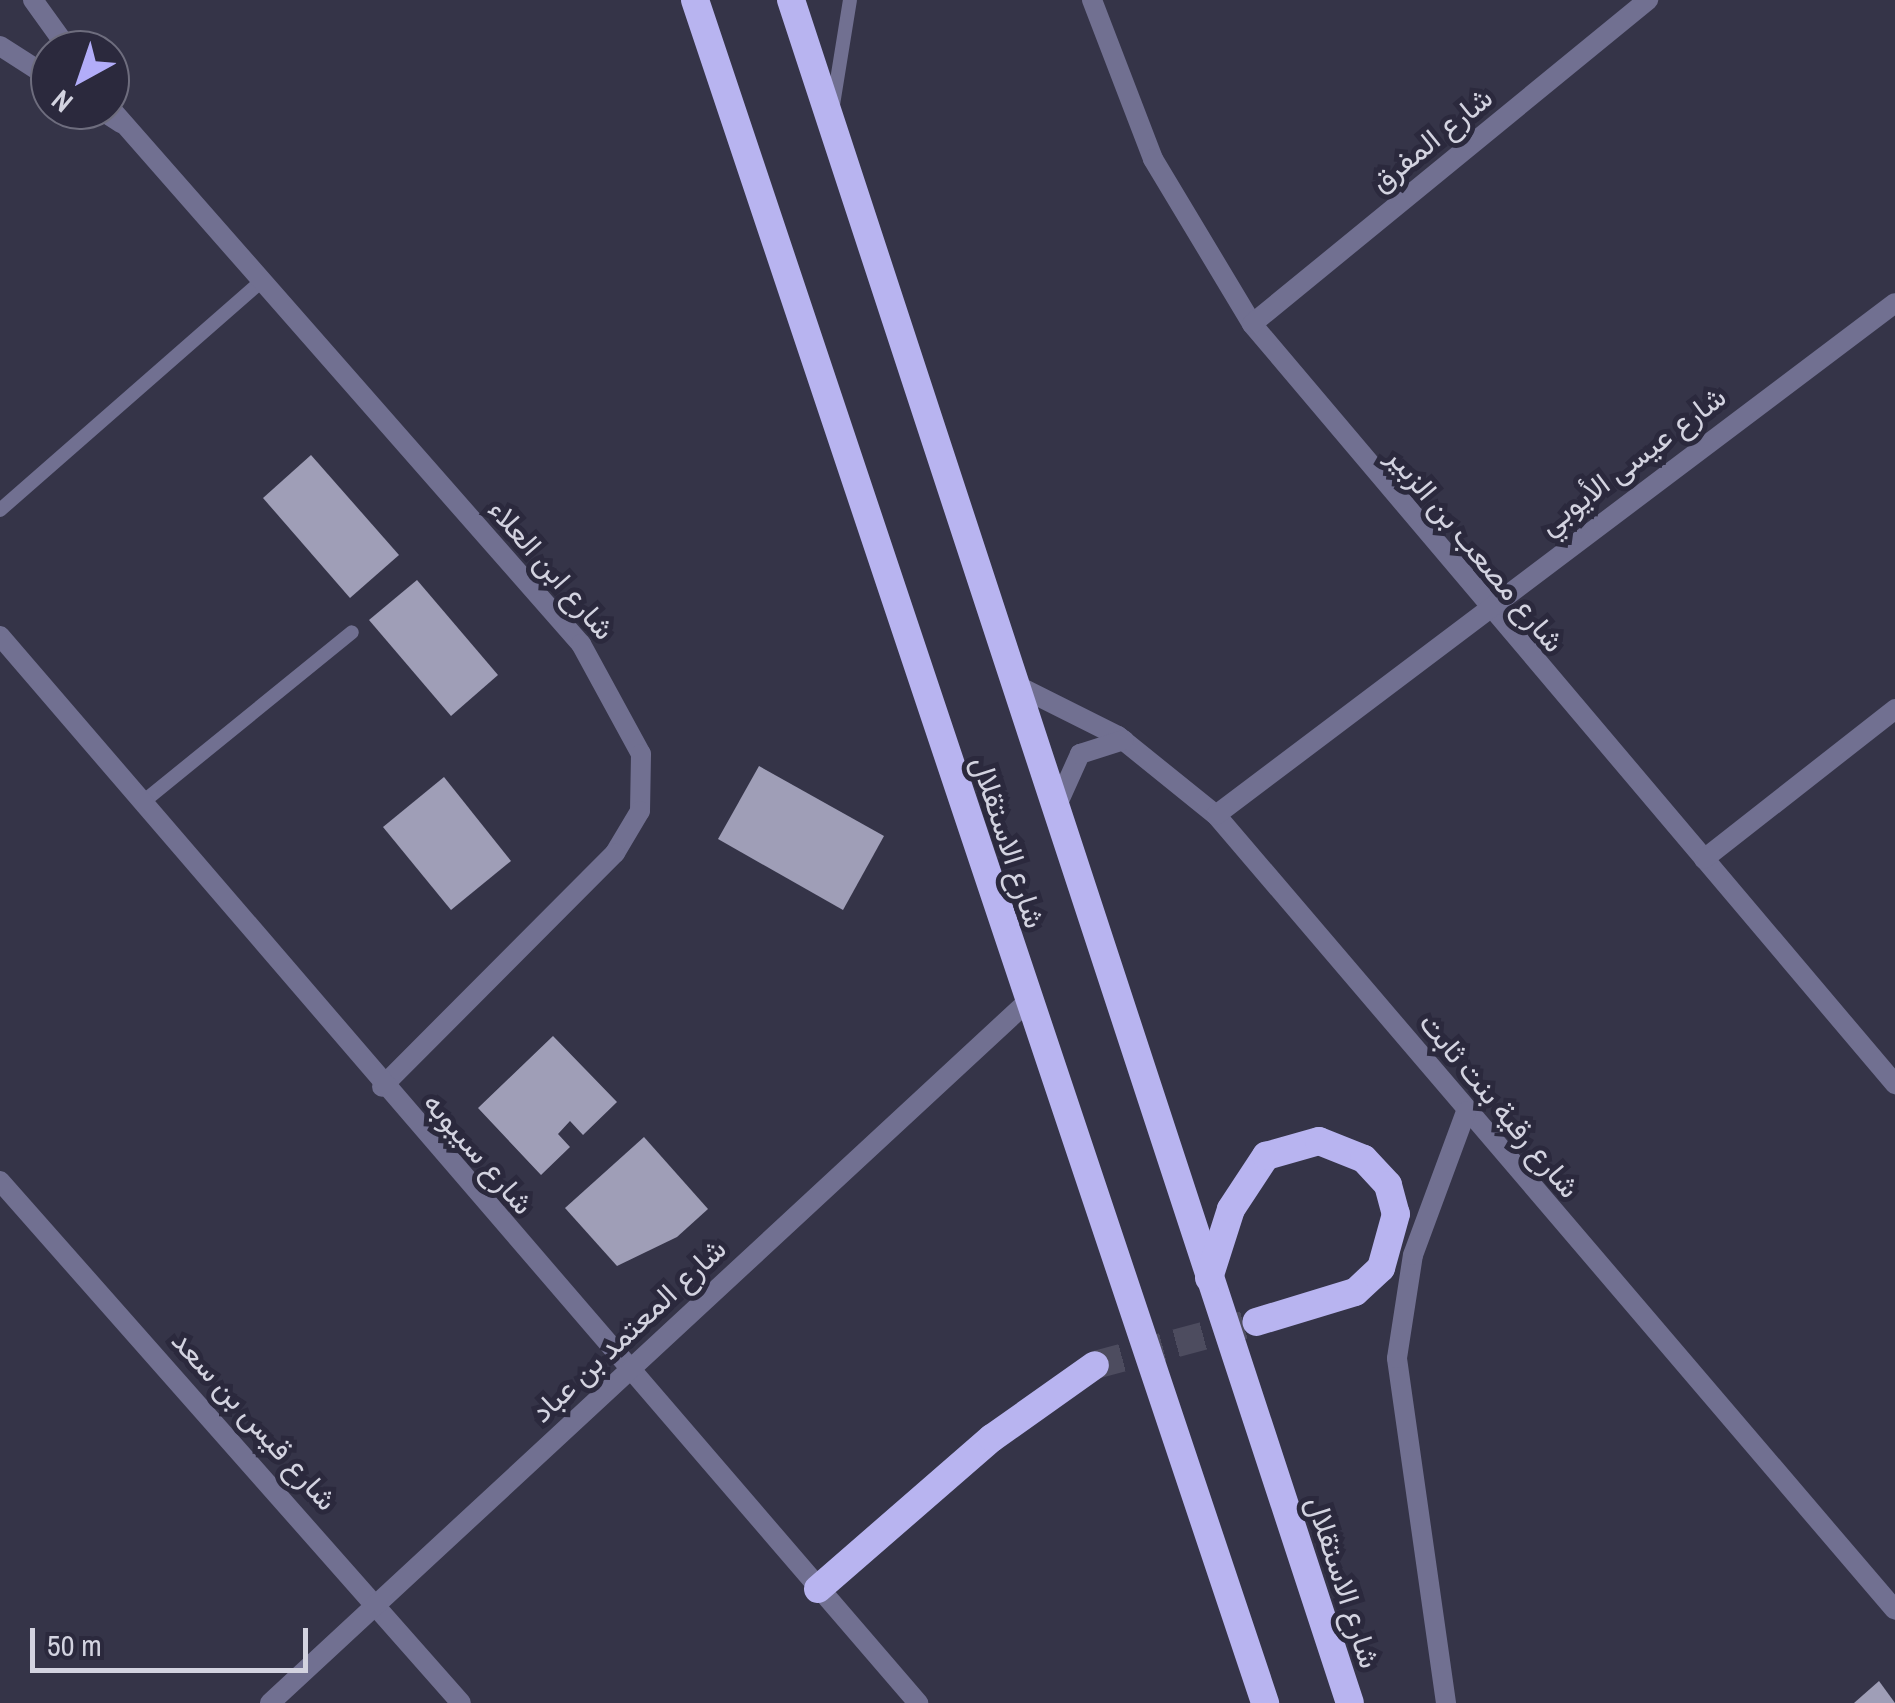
<!DOCTYPE html>
<meta charset="utf-8">
<style>
body{margin:0}
#map{position:relative;width:1895px;height:1703px;overflow:hidden;background:#353448;font-family:"Archivo Narrow",Vazirmatn,sans-serif}
div>[style]{position:absolute}
.building>*{inset:0;background:#9f9eb7}
.trunk-tunnel>*{height:28px;margin-top:-14px;transform-origin:0;background:repeating-linear-gradient(90deg,#4d4c5f 0 28px,transparent 0 42px)}
.service>*{height:14px;margin:-7px;padding:0 7px;transform-origin:7px;border-radius:7px;background:#717091}
.minor>*{height:20px;margin:-10px;padding:0 10px;transform-origin:10px;border-radius:10px;background:#717091}
.tertiary>*{height:20px;margin:-10px;padding:0 10px;transform-origin:10px;border-radius:10px;background:#717091}
.trunk>*{height:28px;margin:-14px;padding:0 14px;transform-origin:14px;border-radius:14px;background:#b8b4f0}
span{translate:-50% -50%;white-space:nowrap;text-align:center;line-height:1.15;-webkit-text-stroke:10px #2b293d;paint-order:stroke}
.street-label{font-size:30px;color:#d3d3e0}
.north{position:absolute;left:30px;top:30px;width:100px;height:100px;box-sizing:border-box;background:#2b293d;border:2px solid #6e6d7e;border-radius:50%;rotate:220deg;font-size:28px;font-weight:700;line-height:40px;text-align:center;color:#d3d3e0}
.north::after{content:'';display:block;margin:auto;width:35px;height:45px;background:#b2adf9;clip-path:polygon(50% 0,100% 100%,50% 72%,0 100%)}
.scale{position:absolute;left:30px;top:1628px;width:278px;height:45px;box-sizing:border-box;border:5px solid #d3d3e0;border-top:0;padding-left:12px;font-size:30px;line-height:35px;white-space:nowrap;color:#d3d3e0;-webkit-text-stroke:8px #2b293d;paint-order:stroke}
</style>
<div id="map">
<div class="building">
<div style="clip-path:polygon(311px 455px,399px 555px,350px 598px,263px 498px)"></div>
<div style="clip-path:polygon(417px 580px,498px 675px,451px 716px,369px 620px)"></div>
<div style="clip-path:polygon(759px 766px,884px 836px,843px 910px,718px 839px)"></div>
<div style="clip-path:polygon(444px 777px,511px 861px,451px 910px,383px 827px)"></div>
<div style="clip-path:polygon(553px 1036px,617px 1102px,583px 1135px,570px 1121px,558px 1134px,570px 1147px,541px 1175px,478px 1108px)"></div>
<div style="clip-path:polygon(644px 1137px,708px 1209px,677px 1237px,617px 1266px,565px 1208px)"></div>
<div style="clip-path:polygon(1879px 1681px,1895px 1703px,1854px 1703px)"></div>
</div>
<div class="trunk-tunnel">
<div style="left:1095px;top:1365px;width:167px;rotate:-15deg"></div>
</div>
<div class="service">
<div style="left:832px;top:111px;width:112px;rotate:-80.8deg"></div>
<div style="left:0;top:510px;width:344px;rotate:-41.2deg"></div>
<div style="left:143px;top:802px;width:269px;rotate:-39.1deg"></div>
</div>
<div class="minor">
<div style="left:33px;top:0;width:62px;rotate:54.2deg"></div>
<div style="left:1092px;top:0;width:170px;rotate:69deg"></div>
<div style="left:1153px;top:159px;width:192px;rotate:59deg"></div>
<div style="left:1252px;top:324px;width:996px;rotate:49.77deg"></div>
<div style="left:112px;top:110px;width:711px;rotate:48.71deg"></div>
<div style="left:581px;top:644px;width:125px;rotate:61.4deg"></div>
<div style="left:641px;top:754px;width:57px;rotate:91deg"></div>
<div style="left:640px;top:811px;width:49px;rotate:120.8deg"></div>
<div style="left:615px;top:853px;width:330px;rotate:134.9deg"></div>
<div style="left:1252px;top:324px;width:512px;rotate:-39.29deg"></div>
<div style="left:0;top:636px;width:1408px;rotate:49.29deg"></div>
<div style="left:1020px;top:687px;width:110px;rotate:26.6deg"></div>
<div style="left:1118px;top:736px;width:126px;rotate:38.9deg"></div>
<div style="left:1216px;top:815px;width:1045px;rotate:49.5deg"></div>
<div style="left:1058px;top:803px;width:54px;rotate:-65.8deg"></div>
<div style="left:1080px;top:754px;width:46px;rotate:-17.7deg"></div>
<div style="left:1216px;top:815px;width:850px;rotate:-37.02deg"></div>
<div style="left:1704px;top:859px;width:243px;rotate:-38.1deg"></div>
<div style="left:0;top:1181px;width:696px;rotate:48.55deg"></div>
<div style="left:270px;top:1703px;width:1033px;rotate:-42.8deg"></div>
<div style="left:1446px;top:1703px;width:348px;rotate:-98.1deg"></div>
<div style="left:1397px;top:1358px;width:104px;rotate:-81.2deg"></div>
<div style="left:1413px;top:1255px;width:153px;rotate:-69.7deg"></div>
</div>
<div class="tertiary">
<div style="left:0;top:46px;width:59px;rotate:32.6deg"></div>
<div style="left:101px;top:110px;width:24px;rotate:33deg"></div>
</div>
<div class="trunk">
<div style="left:695px;top:0;width:1796px;rotate:71.49deg"></div>
<div style="left:791px;top:0;width:1792px;rotate:71.83deg"></div>
<div style="left:1209px;top:1278px;width:72px;rotate:-72.3deg"></div>
<div style="left:1231px;top:1209px;width:64px;rotate:-56.6deg"></div>
<div style="left:1266px;top:1156px;width:55px;rotate:-15.8deg"></div>
<div style="left:1319px;top:1141px;width:48px;rotate:21.8deg"></div>
<div style="left:1364px;top:1159px;width:35px;rotate:47deg"></div>
<div style="left:1388px;top:1185px;width:30px;rotate:75deg"></div>
<div style="left:1396px;top:1214px;width:56px;rotate:105.5deg"></div>
<div style="left:1381px;top:1268px;width:35px;rotate:137deg"></div>
<div style="left:1355px;top:1292px;width:103px;rotate:163.1deg"></div>
<div style="left:818px;top:1589px;width:230px;rotate:-41deg"></div>
<div style="left:992px;top:1438px;width:126px;rotate:-35.3deg"></div>
</div>
<div class="street-label">
<span style="left:1431px;top:139px;rotate:-39deg">شارع المفرق</span>
<span style="left:1632px;top:460px;rotate:-37deg">شارع عيسى الأيوبي</span>
<span style="left:1476px;top:549px;rotate:50deg">شارع مصعب بن الزبير</span>
<span style="left:552px;top:569px;rotate:49deg">شارع ابن العلاء</span>
<span style="left:1009px;top:842px;rotate:72deg">شارع الاستقلال</span>
<span style="left:1500px;top:1105px;rotate:50deg">شارع رقية بنت ثابت</span>
<span style="left:479px;top:1153px;rotate:49deg">شارع سيبوبه</span>
<span style="left:628px;top:1330px;rotate:-43deg">شارع المعتمد بن عباد</span>
<span style="left:255px;top:1420px;rotate:48deg">شارع قيس بن سعد</span>
<span style="left:1344px;top:1582px;rotate:72deg">شارع الاستقلال</span>
</div>
<div class="north">N</div>
<div class="scale">50 m</div>
</div>
